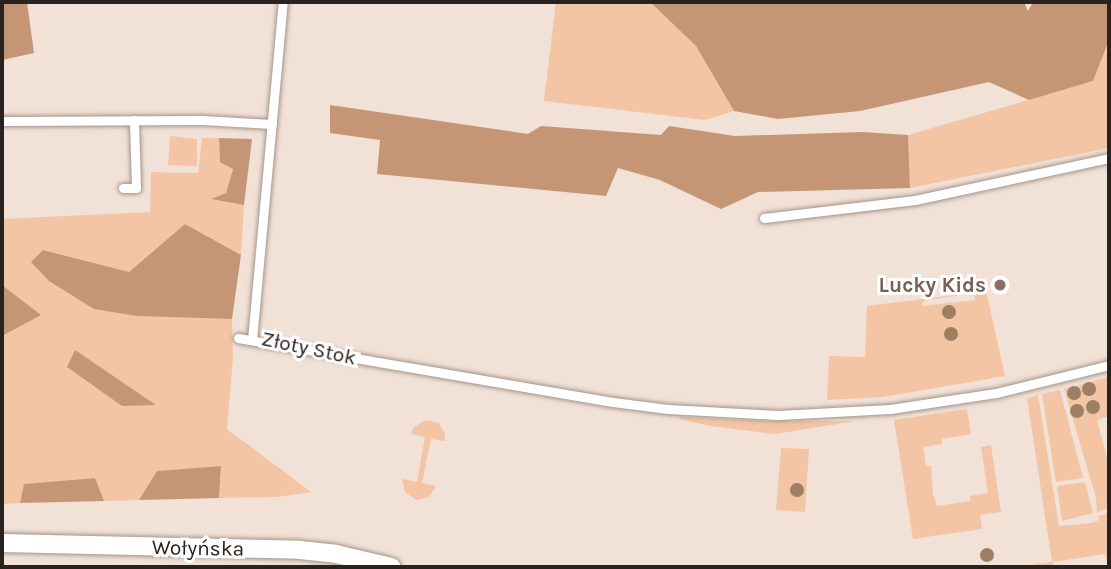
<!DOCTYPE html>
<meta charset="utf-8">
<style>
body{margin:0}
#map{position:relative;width:1111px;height:569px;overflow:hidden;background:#f2e1d6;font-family:Karla,sans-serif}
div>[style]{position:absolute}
.green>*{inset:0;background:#f3c5a5}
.forest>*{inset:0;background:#c49675}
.roads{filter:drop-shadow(0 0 2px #a49489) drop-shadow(0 0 2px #a49489)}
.service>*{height:9px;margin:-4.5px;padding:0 4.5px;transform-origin:4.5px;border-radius:4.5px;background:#fff}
.minor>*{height:18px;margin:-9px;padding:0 9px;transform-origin:9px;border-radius:9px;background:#fff}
.trees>*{width:14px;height:14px;margin:-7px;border-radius:50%;background:#9e7f63}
.dots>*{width:19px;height:19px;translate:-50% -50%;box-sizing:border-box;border:4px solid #fff;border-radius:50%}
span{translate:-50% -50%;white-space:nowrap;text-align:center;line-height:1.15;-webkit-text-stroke:6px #fff;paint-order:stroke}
.education-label{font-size:21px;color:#785e54;font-weight:700}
.right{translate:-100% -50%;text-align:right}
.street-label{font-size:21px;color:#29231f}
.frame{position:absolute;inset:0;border:4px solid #29231f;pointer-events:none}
</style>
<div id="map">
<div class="green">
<div style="clip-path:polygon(556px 2px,650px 2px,696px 46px,734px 111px,705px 120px,544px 101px)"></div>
<div style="clip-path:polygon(1109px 40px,1109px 148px,910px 188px,908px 135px,1093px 81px)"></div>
<div style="clip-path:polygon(170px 136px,197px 139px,197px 166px,168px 165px)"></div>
<div style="clip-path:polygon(202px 138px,219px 138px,220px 162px,233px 168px,226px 193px,213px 199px,244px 205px,241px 255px,185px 224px,129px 272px,44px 250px,137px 316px,232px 319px,233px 358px,227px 429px,311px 492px,277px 497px,219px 498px,221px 466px,157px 471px,139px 500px,104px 501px,95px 478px,24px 484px,20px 503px,2px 504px,2px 336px,40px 315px,2px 285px,2px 219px,150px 212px,151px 172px,198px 173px)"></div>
<div style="clip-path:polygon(983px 277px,1005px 376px,883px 397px,827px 400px,829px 356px,865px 357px,867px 306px,970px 293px,924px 301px,921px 306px,975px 300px,973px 279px)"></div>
<div style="clip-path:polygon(1109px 377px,1109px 416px,1097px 420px,1109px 465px,1109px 508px,1097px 512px,1096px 498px,1064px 389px)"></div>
<div style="clip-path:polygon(1060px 390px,1083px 478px,1056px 482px,1042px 394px)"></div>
<div style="clip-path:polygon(1038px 395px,1059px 526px,1092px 523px,1099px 520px,1098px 516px,1109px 513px,1109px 567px,1105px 554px,1053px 562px,1053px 567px,1014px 567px,1052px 562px,1027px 398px)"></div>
<div style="clip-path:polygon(967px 409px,971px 434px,942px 439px,942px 444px,923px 447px,926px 466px,931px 466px,933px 494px,937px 506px,970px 501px,970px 496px,988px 493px,981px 447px,991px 445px,1001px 512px,980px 515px,982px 529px,913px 539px,894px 420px)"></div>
<div style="clip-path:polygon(682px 417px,763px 421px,856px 421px,775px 434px,711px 426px,679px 419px)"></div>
<div style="clip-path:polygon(426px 420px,439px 423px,445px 434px,445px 441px,431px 439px,422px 483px,436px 486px,429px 497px,416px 500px,405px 492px,402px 479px,417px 482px,425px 437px,411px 434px,414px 427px)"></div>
<div style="clip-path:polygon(781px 448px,809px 449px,805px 512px,776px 510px)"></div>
<div style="clip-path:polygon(1085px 482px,1093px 513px,1062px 521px,1057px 486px)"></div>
</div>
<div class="forest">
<div style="clip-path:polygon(2px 2px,27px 2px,34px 53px,2px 60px)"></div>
<div style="clip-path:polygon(645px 2px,1024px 2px,1028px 11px,1033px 2px,1109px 2px,1109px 40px,1093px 81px,1029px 100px,989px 82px,860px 111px,778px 119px,734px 111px,696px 46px,650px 2px)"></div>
<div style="clip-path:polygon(330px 105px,528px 134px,541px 126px,661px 135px,669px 126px,735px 136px,862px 132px,908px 135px,910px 188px,758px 192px,721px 209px,660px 180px,618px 168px,606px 196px,377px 174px,380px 140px,330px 133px)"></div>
<div style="clip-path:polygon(219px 138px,252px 139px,244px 205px,211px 199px,226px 193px,233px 169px,220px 162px)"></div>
<div style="clip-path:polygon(185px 224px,241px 255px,232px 319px,137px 316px,94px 309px,49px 281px,31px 262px,43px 250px,129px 272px)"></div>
<div style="clip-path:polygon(2px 285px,41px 315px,2px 336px)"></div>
<div style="clip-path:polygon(75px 350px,156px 405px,122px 406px,67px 367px)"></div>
<div style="clip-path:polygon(221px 466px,219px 498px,139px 500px,157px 471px)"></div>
<div style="clip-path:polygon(95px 478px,104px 501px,20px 503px,24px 484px)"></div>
</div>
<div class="roads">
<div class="service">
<div style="left:2px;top:121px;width:200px;rotate:-0.3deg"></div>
<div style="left:202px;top:120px;width:70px;rotate:3.3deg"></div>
<div style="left:123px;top:188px;width:13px"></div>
<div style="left:136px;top:188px;width:68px;rotate:-91.7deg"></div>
<div style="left:764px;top:218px;width:152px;rotate:-6.8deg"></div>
<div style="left:915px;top:200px;width:198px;rotate:-12.2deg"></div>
<div style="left:238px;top:338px;width:380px;rotate:9.7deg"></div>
<div style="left:613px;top:402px;width:55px;rotate:7.3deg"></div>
<div style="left:668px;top:409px;width:110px;rotate:3.1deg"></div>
<div style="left:778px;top:415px;width:112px;rotate:-3.1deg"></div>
<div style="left:890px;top:409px;width:107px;rotate:-8.6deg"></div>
<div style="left:996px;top:393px;width:116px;rotate:-13.9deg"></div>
<div style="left:252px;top:340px;width:339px;rotate:-84.8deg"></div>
</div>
<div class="minor">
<div style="left:2px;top:543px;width:298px;rotate:1.3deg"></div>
<div style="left:300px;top:550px;width:36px;rotate:6deg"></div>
<div style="left:336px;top:554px;width:57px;rotate:13.1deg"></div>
</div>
</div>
<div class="trees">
<div style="left:949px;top:312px"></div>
<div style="left:951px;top:334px"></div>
<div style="left:1089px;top:389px"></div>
<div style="left:1074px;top:393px"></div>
<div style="left:1093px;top:407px"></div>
<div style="left:1077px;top:411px"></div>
<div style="left:797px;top:490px"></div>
<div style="left:987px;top:555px"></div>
</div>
<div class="dots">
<div style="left:1000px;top:285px;background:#8d6e63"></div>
</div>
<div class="education-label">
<span class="right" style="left:986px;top:285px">Lucky Kids</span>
</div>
<div class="street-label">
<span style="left:309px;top:348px;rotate:12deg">Złoty Stok</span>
<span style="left:198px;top:548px;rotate:1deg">Wołyńska</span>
</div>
<div class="frame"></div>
</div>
